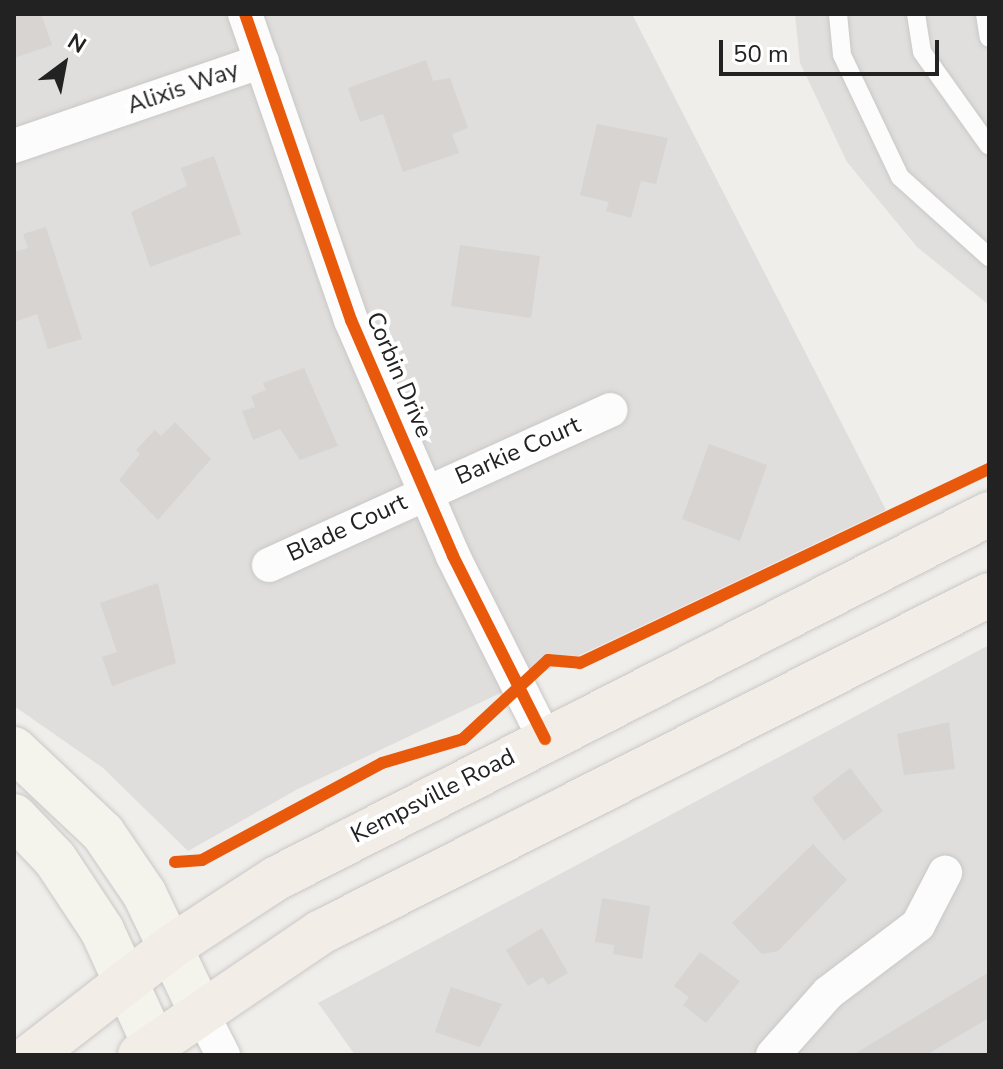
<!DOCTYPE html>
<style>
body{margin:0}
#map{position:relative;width:1003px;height:1069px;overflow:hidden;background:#f0eeeb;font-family:"Nunito Sans",sans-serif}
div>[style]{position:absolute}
.residential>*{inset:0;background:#dfdedc}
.parking>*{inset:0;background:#e0dfde}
.building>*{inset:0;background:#d7d4d2}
.roads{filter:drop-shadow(0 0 2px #c9c8c7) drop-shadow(0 0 2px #c9c8c7)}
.lane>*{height:18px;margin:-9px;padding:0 9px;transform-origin:9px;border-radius:9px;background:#fdfcfc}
.street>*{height:34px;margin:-17px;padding:0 17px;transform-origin:17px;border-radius:17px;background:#fdfcfc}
.secondary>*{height:44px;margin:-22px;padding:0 22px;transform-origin:22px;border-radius:22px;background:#f4f4ed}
.primary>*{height:44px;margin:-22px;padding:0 22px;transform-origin:22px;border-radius:22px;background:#f3ede7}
.cycleway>*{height:12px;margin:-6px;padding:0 6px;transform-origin:6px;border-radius:6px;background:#e8590c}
span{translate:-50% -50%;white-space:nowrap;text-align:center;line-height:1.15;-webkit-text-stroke:8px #fff;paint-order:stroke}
.street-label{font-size:24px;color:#222}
.frame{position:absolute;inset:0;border:16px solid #222;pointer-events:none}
.north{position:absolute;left:24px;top:24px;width:80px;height:80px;-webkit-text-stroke:6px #fff;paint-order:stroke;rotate:32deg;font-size:22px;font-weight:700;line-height:32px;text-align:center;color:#222}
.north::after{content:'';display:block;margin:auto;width:28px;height:36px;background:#222;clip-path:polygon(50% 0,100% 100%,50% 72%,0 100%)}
.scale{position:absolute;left:719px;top:40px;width:220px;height:36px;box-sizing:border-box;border:4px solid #222;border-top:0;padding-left:10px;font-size:24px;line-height:28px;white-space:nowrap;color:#222;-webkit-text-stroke:6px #fff;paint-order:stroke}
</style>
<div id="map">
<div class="residential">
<div style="clip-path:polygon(14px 14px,632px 14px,886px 510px,298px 789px,188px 851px,103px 768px,14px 706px)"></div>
<div style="clip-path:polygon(989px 645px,989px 1055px,355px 1055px,318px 1003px)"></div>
</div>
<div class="parking">
<div style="clip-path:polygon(795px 14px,989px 14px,989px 305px,917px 247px,847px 162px,800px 63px)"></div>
</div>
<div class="building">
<div style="clip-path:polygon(14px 14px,41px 14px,52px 45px,14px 58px)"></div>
<div style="clip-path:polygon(426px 60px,433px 81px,450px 78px,468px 128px,452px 134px,459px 153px,403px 172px,383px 114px,360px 122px,348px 88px)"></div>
<div style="clip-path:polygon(597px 124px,668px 138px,656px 184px,641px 181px,631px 218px,606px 211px,609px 202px,580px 195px)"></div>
<div style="clip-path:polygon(214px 156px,241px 234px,150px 267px,131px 212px,187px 186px,181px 168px)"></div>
<div style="clip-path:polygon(46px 227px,82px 339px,48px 349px,37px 314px,14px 322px,14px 252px,28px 248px,23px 234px)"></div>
<div style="clip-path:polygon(460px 245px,540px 256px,531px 318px,451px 306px)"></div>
<div style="clip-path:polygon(304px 368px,338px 446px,300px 460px,280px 429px,253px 440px,242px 411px,255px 407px,251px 396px,266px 390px,263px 383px)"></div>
<div style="clip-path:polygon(175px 422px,211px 459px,158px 520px,119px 480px,140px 454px,136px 450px,155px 430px,161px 436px)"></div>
<div style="clip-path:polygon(709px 444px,767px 465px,740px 541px,682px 519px)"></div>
<div style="clip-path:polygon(158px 583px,176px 663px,112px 686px,102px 657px,117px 652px,100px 603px)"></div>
<div style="clip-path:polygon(949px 722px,955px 769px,904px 775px,897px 734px)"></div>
<div style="clip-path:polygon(850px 768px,883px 811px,844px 841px,812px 798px)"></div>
<div style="clip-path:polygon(813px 844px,847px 880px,778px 951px,762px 954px,732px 923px)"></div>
<div style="clip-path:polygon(602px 898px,650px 906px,642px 959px,613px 954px,614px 945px,595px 942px)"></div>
<div style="clip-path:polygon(542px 928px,568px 973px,548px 985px,543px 977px,528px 986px,506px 950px)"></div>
<div style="clip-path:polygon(700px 952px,740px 981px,706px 1023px,683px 1005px,689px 997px,674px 986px)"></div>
<div style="clip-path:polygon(989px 972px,989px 1018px,926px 1055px,853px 1055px)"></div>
<div style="clip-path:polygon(451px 987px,502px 1004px,480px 1047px,435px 1032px)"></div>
</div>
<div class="roads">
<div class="lane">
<div style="left:838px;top:14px;width:41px;rotate:84.4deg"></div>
<div style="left:842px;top:55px;width:135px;rotate:64.6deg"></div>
<div style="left:900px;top:177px;width:120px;rotate:42deg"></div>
<div style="left:916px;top:14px;width:38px;rotate:81deg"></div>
<div style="left:922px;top:52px;width:115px;rotate:54.5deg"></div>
<div style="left:985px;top:14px;width:24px;rotate:81deg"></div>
</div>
<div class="street">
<div style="left:245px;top:14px;width:324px;rotate:70.9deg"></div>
<div style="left:351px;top:320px;width:257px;rotate:66.6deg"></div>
<div style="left:453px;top:556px;width:205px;rotate:63.3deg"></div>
<div style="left:14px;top:146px;width:262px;rotate:-18.9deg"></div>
<div style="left:269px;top:565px;width:375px;rotate:-24.4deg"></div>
<div style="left:200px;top:1010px;width:51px;rotate:62.9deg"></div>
<div style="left:773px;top:1055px;width:83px;rotate:-48.4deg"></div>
<div style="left:828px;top:993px;width:113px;rotate:-37.1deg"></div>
<div style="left:918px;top:925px;width:59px;rotate:-62.6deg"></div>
</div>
<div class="secondary">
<div style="left:14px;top:749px;width:122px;rotate:43.3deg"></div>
<div style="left:103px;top:833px;width:73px;rotate:55.7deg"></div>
<div style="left:144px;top:893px;width:130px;rotate:64.4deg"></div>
<div style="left:14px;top:816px;width:59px;rotate:46.4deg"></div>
<div style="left:55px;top:859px;width:85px;rotate:56.5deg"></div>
<div style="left:102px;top:930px;width:125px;rotate:65.5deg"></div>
</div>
<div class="primary">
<div style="left:32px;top:1055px;width:176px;rotate:-37.8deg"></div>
<div style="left:171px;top:947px;width:126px;rotate:-33.1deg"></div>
<div style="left:277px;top:878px;width:800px;rotate:-27.08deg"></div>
<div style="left:140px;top:1055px;width:219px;rotate:-34.2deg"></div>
<div style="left:321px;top:932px;width:748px;rotate:-26.77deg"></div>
</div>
</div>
<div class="cycleway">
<div style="left:245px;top:14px;width:324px;rotate:70.9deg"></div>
<div style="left:351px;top:320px;width:257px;rotate:66.6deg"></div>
<div style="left:453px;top:556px;width:205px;rotate:63.3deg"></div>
<div style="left:175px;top:862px;width:27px;rotate:-4deg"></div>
<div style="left:202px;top:860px;width:204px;rotate:-28.3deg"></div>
<div style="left:382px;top:763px;width:84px;rotate:-16.5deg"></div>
<div style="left:463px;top:739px;width:116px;rotate:-42.9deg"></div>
<div style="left:548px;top:660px;width:32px;rotate:5deg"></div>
<div style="left:580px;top:663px;width:453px;rotate:-25.4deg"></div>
</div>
<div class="street-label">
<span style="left:183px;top:88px;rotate:-19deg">Alixis Way</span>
<span style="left:399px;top:375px;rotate:67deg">Corbin Drive</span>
<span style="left:518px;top:451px;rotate:-24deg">Barkie Court</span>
<span style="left:347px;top:528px;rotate:-25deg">Blade Court</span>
<span style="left:433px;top:796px;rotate:-27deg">Kempsville Road</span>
</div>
<div class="frame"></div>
<div class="north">N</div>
<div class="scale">50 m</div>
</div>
